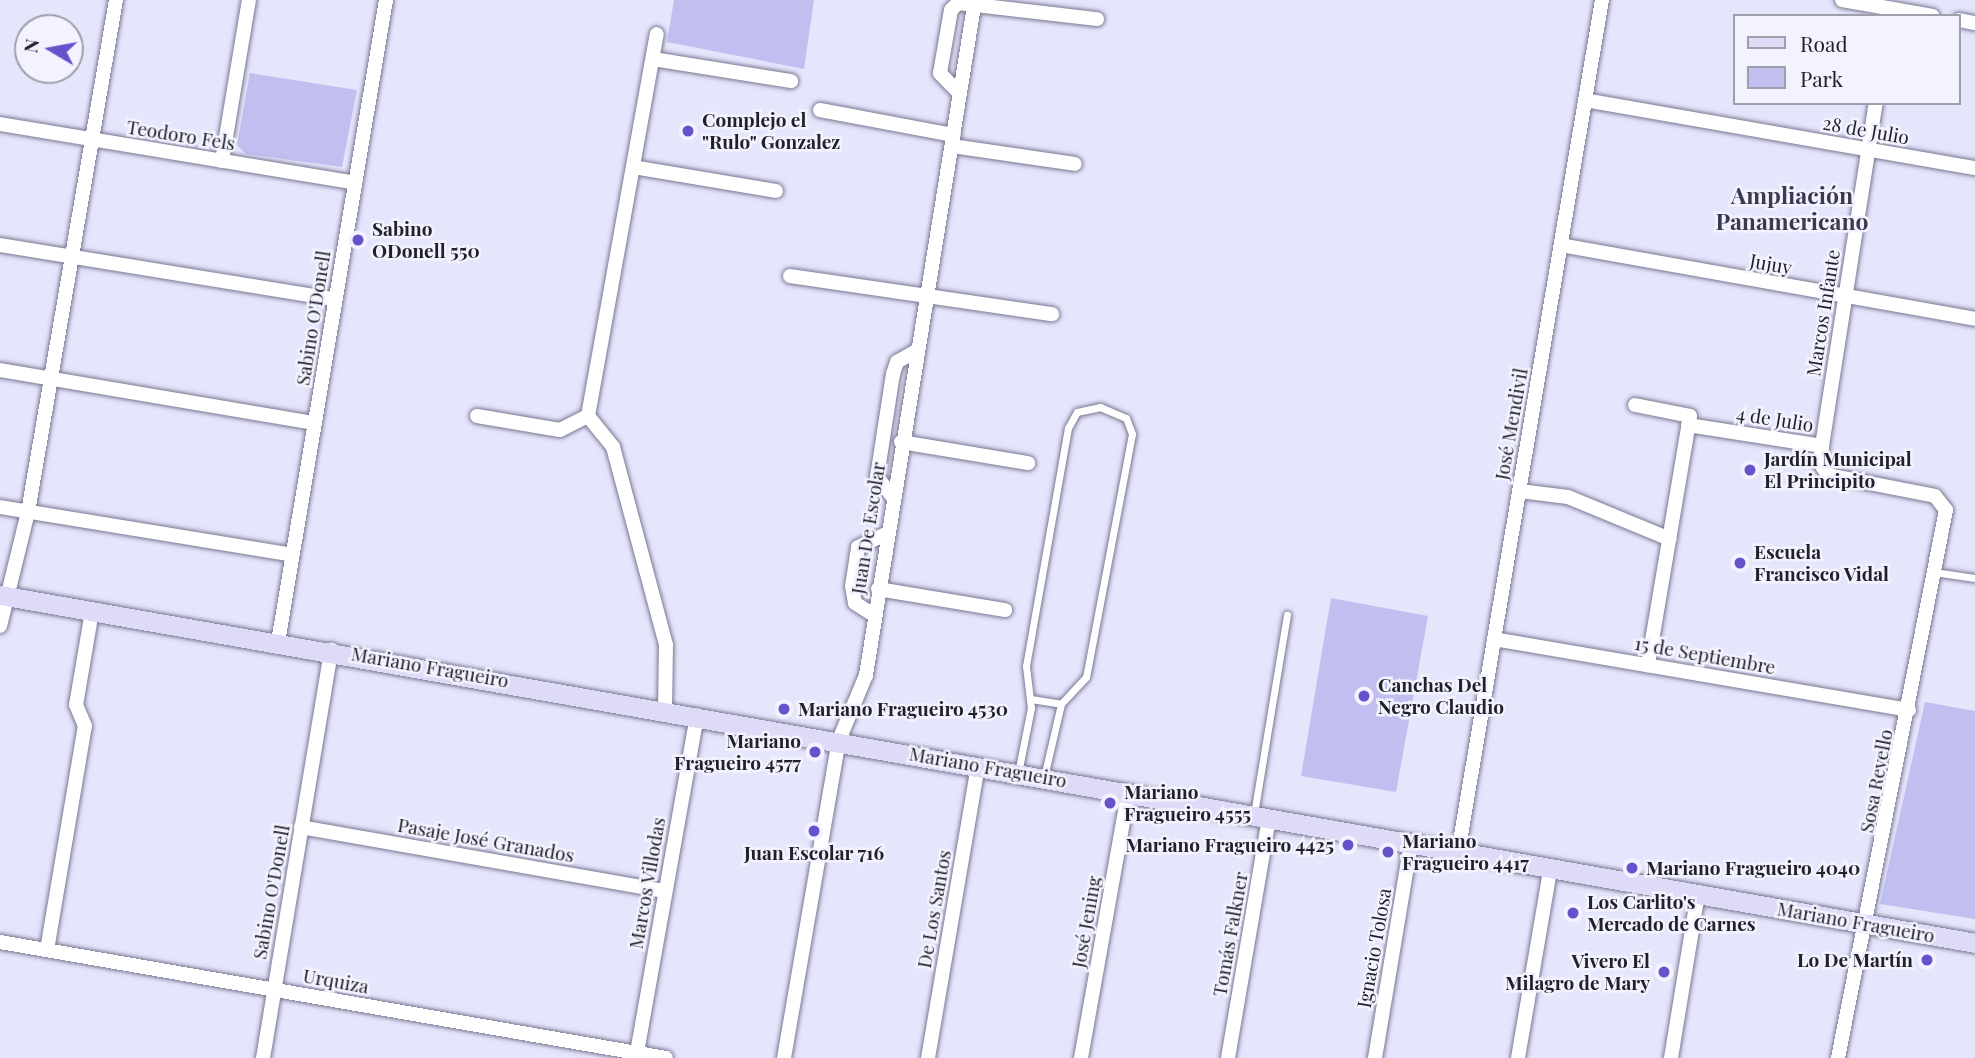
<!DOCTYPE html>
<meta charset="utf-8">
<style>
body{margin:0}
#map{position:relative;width:1975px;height:1058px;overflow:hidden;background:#e5e5fc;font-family:"Playfair Display",serif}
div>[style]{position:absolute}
.green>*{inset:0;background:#c0bff0}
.roads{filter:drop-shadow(0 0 2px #797892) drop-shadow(0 0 2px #797892)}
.service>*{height:7px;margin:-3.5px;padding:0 3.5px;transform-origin:3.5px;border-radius:3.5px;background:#fff}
.minor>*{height:14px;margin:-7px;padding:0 7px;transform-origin:7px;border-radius:7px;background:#fff}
.secondary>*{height:19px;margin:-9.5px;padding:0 9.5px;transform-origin:9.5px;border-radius:9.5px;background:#dddbf7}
.dots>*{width:19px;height:19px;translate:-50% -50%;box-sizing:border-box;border:4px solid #f3f3ff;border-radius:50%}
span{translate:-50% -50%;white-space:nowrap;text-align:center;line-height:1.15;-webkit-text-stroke:5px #f3f3ff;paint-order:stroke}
.poi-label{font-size:19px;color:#21212c;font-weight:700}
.left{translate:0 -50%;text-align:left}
.right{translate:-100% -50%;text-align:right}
.street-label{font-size:19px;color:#21212c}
.quarter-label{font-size:23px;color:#3a3950;font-weight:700}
.legend{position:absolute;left:1733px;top:14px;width:228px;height:91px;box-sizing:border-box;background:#f3f3ff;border:2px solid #9f9fab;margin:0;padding:9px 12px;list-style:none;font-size:21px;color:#21212c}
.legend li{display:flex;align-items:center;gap:14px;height:35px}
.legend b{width:35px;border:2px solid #9f9fab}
.north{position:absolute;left:14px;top:14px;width:70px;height:70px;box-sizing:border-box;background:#f3f3ff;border:2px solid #9f9fab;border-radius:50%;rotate:280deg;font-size:19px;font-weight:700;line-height:28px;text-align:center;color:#21212c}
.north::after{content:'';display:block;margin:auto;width:24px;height:32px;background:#6653cc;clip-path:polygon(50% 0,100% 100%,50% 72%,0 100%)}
</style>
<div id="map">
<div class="green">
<div style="clip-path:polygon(674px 0,814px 0,804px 69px,667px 42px)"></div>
<div style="clip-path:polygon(250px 73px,357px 90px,342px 167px,246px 154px,237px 145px)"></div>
<div style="clip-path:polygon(1331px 598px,1428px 616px,1396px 792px,1301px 776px)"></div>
<div style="clip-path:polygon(1925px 702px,1975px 711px,1975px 919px,1880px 904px)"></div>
</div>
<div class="roads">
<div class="service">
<div style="left:1934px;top:572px;width:41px;rotate:8.3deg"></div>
<div style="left:1031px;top:699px;width:30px;rotate:9deg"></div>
<div style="left:1018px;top:773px;width:66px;rotate:-78.7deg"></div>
<div style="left:1031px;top:708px;width:42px;rotate:-96.8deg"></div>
<div style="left:1026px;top:666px;width:242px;rotate:-80deg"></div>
<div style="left:1068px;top:428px;width:18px;rotate:-61deg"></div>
<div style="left:1077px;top:412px;width:24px;rotate:-12deg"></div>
<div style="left:1100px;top:407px;width:28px;rotate:23deg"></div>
<div style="left:1126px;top:418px;width:17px;rotate:69deg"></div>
<div style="left:1132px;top:434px;width:247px;rotate:100.7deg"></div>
<div style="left:1086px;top:677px;width:37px;rotate:133deg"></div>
<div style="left:1061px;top:704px;width:75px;rotate:103.1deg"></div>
<div style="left:1254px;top:814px;width:202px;rotate:-80.6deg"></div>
</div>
<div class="minor">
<div style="left:1842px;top:0;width:92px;rotate:10deg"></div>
<div style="left:1959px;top:20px;width:16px;rotate:11deg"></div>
<div style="left:653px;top:59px;width:140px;rotate:9.1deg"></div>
<div style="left:960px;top:94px;width:29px;rotate:-134deg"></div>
<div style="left:940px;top:73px;width:64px;rotate:-80.1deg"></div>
<div style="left:951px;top:10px;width:10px;rotate:-45deg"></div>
<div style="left:958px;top:3px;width:140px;rotate:6.6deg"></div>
<div style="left:1585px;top:100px;width:396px;rotate:9.9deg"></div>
<div style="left:820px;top:110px;width:136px;rotate:10.6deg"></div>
<div style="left:0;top:124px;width:360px;rotate:9.4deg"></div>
<div style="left:952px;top:146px;width:124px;rotate:8.3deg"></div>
<div style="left:222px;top:161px;width:163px;rotate:-80.5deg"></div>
<div style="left:633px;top:167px;width:145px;rotate:9.5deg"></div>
<div style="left:0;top:245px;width:339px;rotate:9.2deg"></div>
<div style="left:1561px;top:245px;width:421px;rotate:10.1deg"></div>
<div style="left:790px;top:276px;width:265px;rotate:8.3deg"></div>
<div style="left:0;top:370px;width:318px;rotate:9.6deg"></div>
<div style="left:1635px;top:405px;width:56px;rotate:11.3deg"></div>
<div style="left:1690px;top:416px;width:253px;rotate:99.6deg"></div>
<div style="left:477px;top:416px;width:84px;rotate:9.6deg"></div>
<div style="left:560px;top:430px;width:31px;rotate:-27deg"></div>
<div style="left:588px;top:416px;width:388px;rotate:-79.8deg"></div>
<div style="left:588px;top:416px;width:40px;rotate:51deg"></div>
<div style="left:613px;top:447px;width:205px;rotate:75deg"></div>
<div style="left:666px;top:645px;width:64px;rotate:90.9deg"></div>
<div style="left:1688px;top:425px;width:136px;rotate:8.9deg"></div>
<div style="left:1822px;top:446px;width:17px;rotate:97deg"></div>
<div style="left:1820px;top:463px;width:14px;rotate:56deg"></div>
<div style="left:1828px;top:475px;width:109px;rotate:11.1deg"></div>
<div style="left:1935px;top:496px;width:18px;rotate:52deg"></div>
<div style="left:1946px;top:510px;width:559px;rotate:101.15deg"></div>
<div style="left:901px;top:442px;width:129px;rotate:9.4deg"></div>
<div style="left:1822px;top:446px;width:347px;rotate:-81.1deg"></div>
<div style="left:1520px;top:491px;width:48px;rotate:7.1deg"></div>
<div style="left:1568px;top:497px;width:110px;rotate:22.4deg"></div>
<div style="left:892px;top:496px;width:24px;rotate:-128deg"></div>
<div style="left:877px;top:477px;width:104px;rotate:-81.2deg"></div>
<div style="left:893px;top:374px;width:13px;rotate:-72deg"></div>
<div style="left:897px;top:362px;width:22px;rotate:-30deg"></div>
<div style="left:0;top:507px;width:296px;rotate:9.3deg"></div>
<div style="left:878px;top:589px;width:129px;rotate:9.4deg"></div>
<div style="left:875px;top:616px;width:24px;rotate:-147deg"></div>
<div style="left:855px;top:603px;width:17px;rotate:-100deg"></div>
<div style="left:852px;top:586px;width:39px;rotate:-81deg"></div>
<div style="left:858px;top:547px;width:31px;rotate:-25deg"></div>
<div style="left:0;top:626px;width:117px;rotate:-76.2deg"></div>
<div style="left:28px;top:512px;width:520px;rotate:-80.25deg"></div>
<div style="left:1494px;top:639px;width:421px;rotate:9.7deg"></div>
<div style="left:278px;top:642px;width:651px;rotate:-80.45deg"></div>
<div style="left:301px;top:827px;width:370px;rotate:10deg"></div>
<div style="left:1458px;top:853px;width:865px;rotate:-80.42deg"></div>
<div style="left:0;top:942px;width:676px;rotate:9.88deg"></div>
<div style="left:47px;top:950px;width:227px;rotate:-80.4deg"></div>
<div style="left:85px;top:726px;width:23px;rotate:-113deg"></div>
<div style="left:76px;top:705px;width:95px;rotate:-80.3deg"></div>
<div style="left:263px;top:1058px;width:414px;rotate:-80.5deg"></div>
<div style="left:636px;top:1058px;width:348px;rotate:-79.9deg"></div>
<div style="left:784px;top:1058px;width:323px;rotate:-80.2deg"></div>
<div style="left:839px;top:740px;width:70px;rotate:-67.4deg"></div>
<div style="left:866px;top:675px;width:684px;rotate:-80.83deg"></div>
<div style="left:928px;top:1058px;width:296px;rotate:-80.3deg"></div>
<div style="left:1081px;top:1058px;width:269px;rotate:-79.9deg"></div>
<div style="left:1228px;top:1058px;width:244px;rotate:-80.3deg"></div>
<div style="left:1375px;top:1058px;width:217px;rotate:-80.5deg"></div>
<div style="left:1518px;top:1058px;width:191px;rotate:-80.3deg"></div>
<div style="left:1671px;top:1058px;width:166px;rotate:-80.7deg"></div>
</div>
<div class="secondary">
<div style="left:0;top:595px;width:2005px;rotate:9.99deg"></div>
</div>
</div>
<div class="dots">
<div style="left:688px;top:131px;background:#6653cc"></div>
<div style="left:358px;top:240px;background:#6653cc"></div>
<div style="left:1750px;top:470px;background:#6653cc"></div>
<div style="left:1740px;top:563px;background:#6653cc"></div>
<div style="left:1364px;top:696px;background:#6653cc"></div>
<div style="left:784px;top:709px;background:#6653cc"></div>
<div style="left:815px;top:752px;background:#6653cc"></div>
<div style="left:1110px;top:803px;background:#6653cc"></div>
<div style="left:814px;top:831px;background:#6653cc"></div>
<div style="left:1348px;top:845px;background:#6653cc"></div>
<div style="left:1388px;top:852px;background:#6653cc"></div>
<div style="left:1632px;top:868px;background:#6653cc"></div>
<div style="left:1573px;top:913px;background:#6653cc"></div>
<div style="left:1927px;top:960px;background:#6653cc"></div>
<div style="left:1664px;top:972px;background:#6653cc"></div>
</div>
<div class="poi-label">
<span class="left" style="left:702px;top:131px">Complejo el<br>"Rulo" Gonzalez</span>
<span class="left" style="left:372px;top:240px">Sabino<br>ODonell 550</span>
<span class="left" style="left:1764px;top:470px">Jardín Municipal<br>El Principito</span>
<span class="left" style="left:1754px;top:563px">Escuela<br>Francisco Vidal</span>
<span class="left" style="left:1378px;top:696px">Canchas Del<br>Negro Claudio</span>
<span class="left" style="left:798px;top:709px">Mariano Fragueiro 4530</span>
<span class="right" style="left:801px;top:752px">Mariano<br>Fragueiro 4577</span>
<span class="left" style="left:1124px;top:803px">Mariano<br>Fragueiro 4555</span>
<span class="left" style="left:1402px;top:852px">Mariano<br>Fragueiro 4417</span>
<span class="right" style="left:1334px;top:845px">Mariano Fragueiro 4425</span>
<span style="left:814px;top:853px">Juan Escolar 716</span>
<span class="left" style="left:1646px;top:868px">Mariano Fragueiro 4040</span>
<span class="left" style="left:1587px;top:913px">Los Carlito's<br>Mercado de Carnes</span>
<span class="right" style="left:1913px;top:960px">Lo De Martín</span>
<span class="right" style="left:1650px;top:972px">Vivero El<br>Milagro de Mary</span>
</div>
<div class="street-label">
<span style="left:1866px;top:130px;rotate:10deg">28 de Julio</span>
<span style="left:181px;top:135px;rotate:9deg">Teodoro Fels</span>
<span style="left:1771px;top:264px;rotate:10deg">Jujuy</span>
<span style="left:1823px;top:313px;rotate:-81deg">Marcos Infante</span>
<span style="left:313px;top:318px;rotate:-81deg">Sabino O'Donell</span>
<span style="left:1775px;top:419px;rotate:9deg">4 de Julio</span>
<span style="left:1511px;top:424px;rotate:-80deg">José Mendivil</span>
<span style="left:868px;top:528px;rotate:-81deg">Juan De Escolar</span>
<span style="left:1705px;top:655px;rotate:10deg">15 de Septiembre</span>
<span style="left:430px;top:667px;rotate:10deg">Mariano Fragueiro</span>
<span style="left:988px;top:767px;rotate:10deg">Mariano Fragueiro</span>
<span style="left:1876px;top:781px;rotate:-79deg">Sosa Revello</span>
<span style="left:486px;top:840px;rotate:10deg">Pasaje José Granados</span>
<span style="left:647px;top:883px;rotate:-80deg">Marcos Villodas</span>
<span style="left:271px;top:892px;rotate:-80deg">Sabino O'Donell</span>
<span style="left:934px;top:909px;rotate:-80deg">De Los Santos</span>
<span style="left:1086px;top:922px;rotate:-80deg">José Jening</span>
<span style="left:1856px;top:922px;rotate:10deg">Mariano Fragueiro</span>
<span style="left:1230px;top:934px;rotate:-80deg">Tomás Falkner</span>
<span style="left:1374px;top:948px;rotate:-80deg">Ignacio Tolosa</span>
<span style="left:336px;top:981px;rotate:10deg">Urquiza</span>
</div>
<div class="quarter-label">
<span style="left:1792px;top:208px">Ampliación<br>Panamericano</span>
</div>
<ul class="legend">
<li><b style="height:9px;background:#dddbf7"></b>Road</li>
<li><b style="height:19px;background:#c0bff0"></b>Park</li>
</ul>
<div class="north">N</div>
</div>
